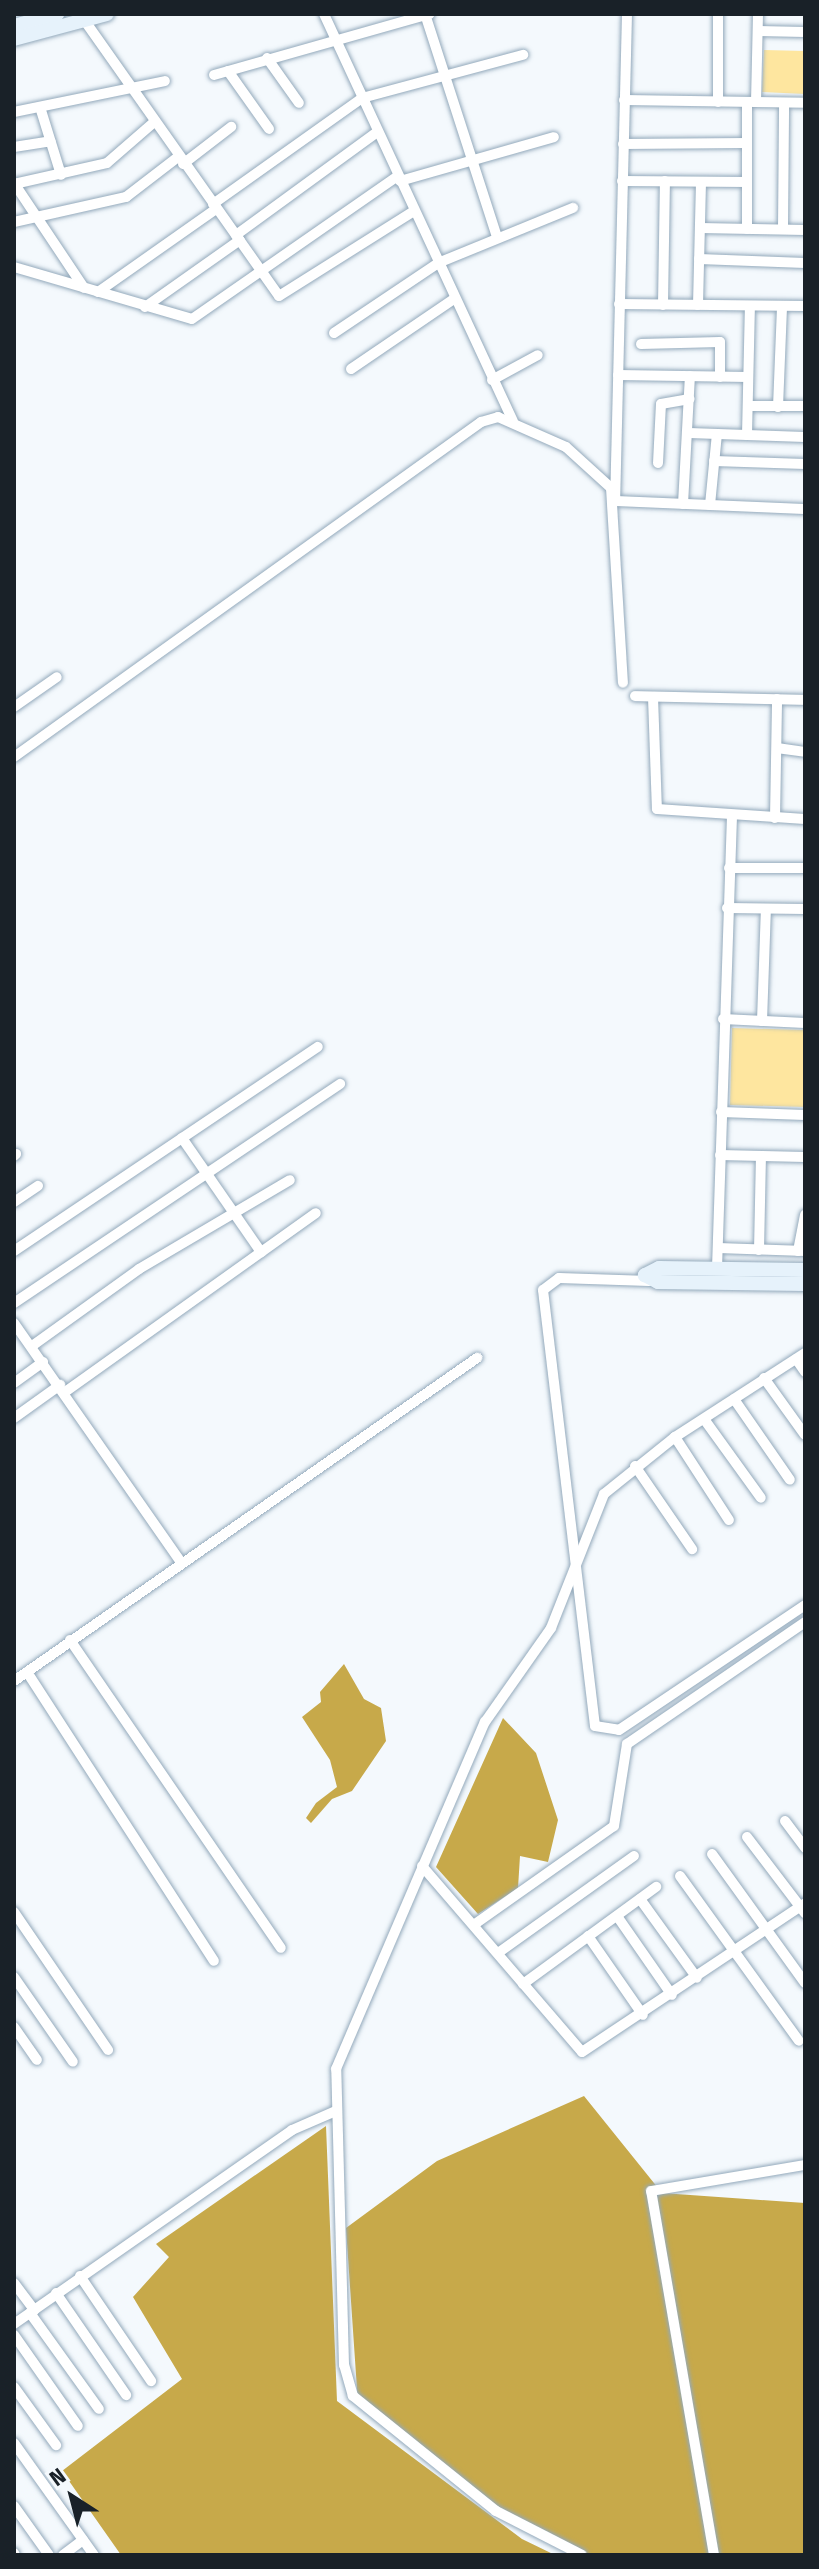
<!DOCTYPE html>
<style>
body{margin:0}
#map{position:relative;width:819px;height:2569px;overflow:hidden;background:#f4f9fd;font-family:"Fira Sans Condensed",sans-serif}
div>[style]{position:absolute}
.green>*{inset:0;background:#fee69f}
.water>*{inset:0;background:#c7a94a}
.roads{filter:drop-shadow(0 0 2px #93a9bb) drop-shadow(0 0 2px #93a9bb)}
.street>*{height:10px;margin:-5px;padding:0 5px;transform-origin:5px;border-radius:5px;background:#fff}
.secondary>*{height:14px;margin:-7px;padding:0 7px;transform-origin:7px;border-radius:7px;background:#e6f2fb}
span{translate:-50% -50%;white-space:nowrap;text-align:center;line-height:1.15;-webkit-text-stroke:7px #f4f9fd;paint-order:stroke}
.frame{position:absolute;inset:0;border:16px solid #192128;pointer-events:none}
.north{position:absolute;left:32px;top:2457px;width:80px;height:80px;-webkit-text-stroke:6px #f4f9fd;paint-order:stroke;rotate:324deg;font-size:22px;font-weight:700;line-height:32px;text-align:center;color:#192128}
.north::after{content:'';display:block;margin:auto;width:28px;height:36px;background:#192128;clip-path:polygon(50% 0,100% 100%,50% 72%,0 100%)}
</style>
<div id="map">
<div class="green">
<div style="clip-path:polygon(764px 50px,805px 51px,805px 94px,762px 92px)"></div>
<div style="clip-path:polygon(732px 1028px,805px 1030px,805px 1107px,730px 1105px)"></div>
</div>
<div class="water">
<div style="clip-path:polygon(344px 1664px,364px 1699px,381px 1708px,386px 1741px,352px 1791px,332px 1799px,311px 1823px,306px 1818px,316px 1803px,337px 1787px,330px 1760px,302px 1717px,321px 1702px,320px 1692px)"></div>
<div style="clip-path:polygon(503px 1718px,536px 1753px,558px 1820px,548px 1862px,520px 1856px,518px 1888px,478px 1914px,436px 1867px)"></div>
<div style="clip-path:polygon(584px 2096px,662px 2193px,805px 2203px,805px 2555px,580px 2555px,524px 2528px,358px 2404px,346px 2228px,437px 2161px)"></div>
<div style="clip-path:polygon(326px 2126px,337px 2401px,522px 2539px,555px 2555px,121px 2555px,62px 2471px,182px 2379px,133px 2297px,169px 2257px,156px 2244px)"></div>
</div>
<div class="roads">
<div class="street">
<div style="left:80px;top:14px;width:345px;rotate:54.8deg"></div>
<div style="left:279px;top:296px;width:160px;rotate:-32.2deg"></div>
<div style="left:324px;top:14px;width:449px;rotate:65.1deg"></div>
<div style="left:425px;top:14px;width:234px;rotate:72.1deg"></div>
<div style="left:627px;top:14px;width:487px;rotate:91.4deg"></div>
<div style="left:615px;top:501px;width:190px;rotate:2.4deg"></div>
<div style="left:718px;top:14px;width:88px;rotate:90deg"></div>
<div style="left:758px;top:31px;width:47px;rotate:1.2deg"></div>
<div style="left:267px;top:58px;width:55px;rotate:54.6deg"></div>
<div style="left:228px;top:71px;width:71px;rotate:54.7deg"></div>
<div style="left:214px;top:75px;width:224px;rotate:-15.8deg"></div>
<div style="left:624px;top:100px;width:181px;rotate:0.9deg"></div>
<div style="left:756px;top:102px;width:88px;rotate:-88.7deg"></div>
<div style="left:40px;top:107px;width:71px;rotate:72.8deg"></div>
<div style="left:14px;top:112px;width:154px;rotate:-11.6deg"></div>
<div style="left:623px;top:144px;width:123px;rotate:-0.5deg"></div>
<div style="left:14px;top:147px;width:37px;rotate:-9deg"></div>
<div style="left:183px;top:164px;width:61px;rotate:-37.6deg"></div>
<div style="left:400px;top:181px;width:160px;rotate:-15.9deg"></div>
<div style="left:622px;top:181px;width:125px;rotate:0.5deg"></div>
<div style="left:14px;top:183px;width:126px;rotate:56.3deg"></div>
<div style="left:14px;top:184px;width:95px;rotate:-12.7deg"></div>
<div style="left:107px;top:163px;width:61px;rotate:-41deg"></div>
<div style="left:213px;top:204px;width:183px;rotate:-35.4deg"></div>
<div style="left:362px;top:98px;width:167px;rotate:-15deg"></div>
<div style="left:14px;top:222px;width:115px;rotate:-12.6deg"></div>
<div style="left:126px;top:197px;width:66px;rotate:-37.6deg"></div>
<div style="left:700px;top:228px;width:105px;rotate:1.1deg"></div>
<div style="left:747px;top:229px;width:127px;rotate:-90deg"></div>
<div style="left:783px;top:229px;width:126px;rotate:-89.5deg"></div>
<div style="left:236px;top:235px;width:175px;rotate:-36.1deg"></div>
<div style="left:699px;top:259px;width:106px;rotate:2.2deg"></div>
<div style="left:14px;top:267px;width:185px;rotate:16.3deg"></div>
<div style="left:192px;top:319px;width:251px;rotate:-34.8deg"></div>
<div style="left:98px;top:292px;width:144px;rotate:-35.1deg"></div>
<div style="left:619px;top:304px;width:186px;rotate:0.6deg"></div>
<div style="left:663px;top:305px;width:124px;rotate:-89.1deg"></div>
<div style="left:698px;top:305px;width:123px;rotate:-88.6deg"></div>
<div style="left:145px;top:307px;width:116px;rotate:-35.2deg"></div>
<div style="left:334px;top:333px;width:125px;rotate:-33.9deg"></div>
<div style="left:438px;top:263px;width:146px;rotate:-22.2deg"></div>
<div style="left:641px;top:344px;width:79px;rotate:-1.5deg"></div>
<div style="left:720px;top:342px;width:35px;rotate:90deg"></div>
<div style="left:351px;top:369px;width:125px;rotate:-34.2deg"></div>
<div style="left:618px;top:375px;width:130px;rotate:0.9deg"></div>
<div style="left:492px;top:380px;width:52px;rotate:-28.5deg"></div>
<div style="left:748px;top:406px;width:57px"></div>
<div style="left:778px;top:407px;width:101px;rotate:-87.7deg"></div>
<div style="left:689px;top:433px;width:116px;rotate:2deg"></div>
<div style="left:747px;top:435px;width:129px;rotate:-88.7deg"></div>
<div style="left:714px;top:461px;width:91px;rotate:1.9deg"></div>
<div style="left:658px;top:463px;width:59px;rotate:-87.1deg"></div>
<div style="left:661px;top:404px;width:29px;rotate:-10deg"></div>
<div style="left:683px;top:504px;width:128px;rotate:-86.9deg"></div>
<div style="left:710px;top:505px;width:71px;rotate:-84.4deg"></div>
<div style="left:635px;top:696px;width:170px;rotate:1.3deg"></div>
<div style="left:653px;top:697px;width:112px;rotate:88deg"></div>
<div style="left:657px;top:809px;width:148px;rotate:3.9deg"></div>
<div style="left:14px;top:707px;width:52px;rotate:-34.9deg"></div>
<div style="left:777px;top:748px;width:28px;rotate:8deg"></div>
<div style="left:14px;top:757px;width:575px;rotate:-35.65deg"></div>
<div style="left:481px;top:422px;width:18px;rotate:-16deg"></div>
<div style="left:498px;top:417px;width:74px;rotate:23.8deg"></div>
<div style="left:566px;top:447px;width:61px;rotate:42.3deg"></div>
<div style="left:611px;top:488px;width:195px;rotate:86.5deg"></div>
<div style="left:775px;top:818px;width:119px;rotate:-89deg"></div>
<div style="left:729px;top:868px;width:76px"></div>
<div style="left:727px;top:908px;width:78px;rotate:0.7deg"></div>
<div style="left:723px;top:1019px;width:82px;rotate:2.8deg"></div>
<div style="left:762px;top:1021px;width:112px;rotate:-88deg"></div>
<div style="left:721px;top:1112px;width:84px;rotate:2deg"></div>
<div style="left:182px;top:1138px;width:139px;rotate:55.3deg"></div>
<div style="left:720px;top:1155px;width:85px;rotate:1.3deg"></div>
<div style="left:14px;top:1156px;width:3px;rotate:-45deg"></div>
<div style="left:14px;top:1202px;width:29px;rotate:-34deg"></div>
<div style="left:718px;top:1248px;width:87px;rotate:2deg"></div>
<div style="left:759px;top:1250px;width:94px;rotate:-88.8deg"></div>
<div style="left:14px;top:1251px;width:366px;rotate:-33.9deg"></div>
<div style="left:798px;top:1251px;width:37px;rotate:-79deg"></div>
<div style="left:717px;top:1268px;width:451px;rotate:-88.1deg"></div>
<div style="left:649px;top:1281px;width:90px;rotate:-178.1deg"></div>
<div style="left:559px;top:1278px;width:20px;rotate:143deg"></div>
<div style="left:543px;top:1290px;width:439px;rotate:83.2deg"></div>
<div style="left:595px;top:1726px;width:24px;rotate:9deg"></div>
<div style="left:619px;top:1730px;width:224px;rotate:-33.9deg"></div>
<div style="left:14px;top:1303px;width:393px;rotate:-33.9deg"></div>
<div style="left:14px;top:1323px;width:292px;rotate:55.1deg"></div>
<div style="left:32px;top:1346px;width:132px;rotate:-35.7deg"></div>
<div style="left:139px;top:1269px;width:175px;rotate:-30.5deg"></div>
<div style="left:796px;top:1359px;width:16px;rotate:55deg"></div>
<div style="left:764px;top:1378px;width:70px;rotate:54.3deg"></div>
<div style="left:14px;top:1383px;width:36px;rotate:-36deg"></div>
<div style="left:65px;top:1392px;width:308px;rotate:-35.5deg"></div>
<div style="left:734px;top:1399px;width:98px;rotate:55.3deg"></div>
<div style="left:14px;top:1418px;width:57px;rotate:-35.7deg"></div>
<div style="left:704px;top:1419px;width:97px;rotate:54.2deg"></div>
<div style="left:675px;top:1437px;width:99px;rotate:57deg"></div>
<div style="left:635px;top:1466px;width:101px;rotate:55.5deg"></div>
<div style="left:70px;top:1640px;width:373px;rotate:55.6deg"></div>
<div style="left:27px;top:1672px;width:344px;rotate:57.1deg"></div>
<div style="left:14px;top:1681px;width:565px;rotate:-34.9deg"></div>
<div style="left:785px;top:1821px;width:34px;rotate:53deg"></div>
<div style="left:747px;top:1837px;width:96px;rotate:52.7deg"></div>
<div style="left:712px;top:1854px;width:159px;rotate:54.2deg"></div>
<div style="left:422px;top:1866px;width:245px;rotate:49.3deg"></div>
<div style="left:582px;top:2052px;width:268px;rotate:-33.7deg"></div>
<div style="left:680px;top:1876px;width:203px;rotate:54.2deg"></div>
<div style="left:640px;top:1899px;width:97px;rotate:54.2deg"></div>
<div style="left:14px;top:1912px;width:167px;rotate:55.7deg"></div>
<div style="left:617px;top:1916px;width:96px;rotate:55.2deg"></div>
<div style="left:475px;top:1924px;width:170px;rotate:-35.2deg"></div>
<div style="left:614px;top:1826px;width:83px;rotate:-81deg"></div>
<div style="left:627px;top:1744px;width:216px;rotate:-34.4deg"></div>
<div style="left:588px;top:1936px;width:96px;rotate:55.2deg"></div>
<div style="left:498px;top:1953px;width:167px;rotate:-35.5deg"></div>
<div style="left:14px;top:1977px;width:103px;rotate:55.2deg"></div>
<div style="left:523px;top:1984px;width:165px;rotate:-36.1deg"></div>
<div style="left:14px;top:2027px;width:40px;rotate:55.1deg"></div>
<div style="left:80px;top:2276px;width:127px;rotate:55.9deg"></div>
<div style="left:14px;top:2283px;width:34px;rotate:53deg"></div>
<div style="left:56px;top:2293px;width:124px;rotate:55.5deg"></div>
<div style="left:30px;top:2313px;width:118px;rotate:54.3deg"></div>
<div style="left:14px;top:2324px;width:339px;rotate:-34.9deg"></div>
<div style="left:292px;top:2130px;width:48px;rotate:-23.4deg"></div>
<div style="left:14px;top:2335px;width:111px;rotate:54.9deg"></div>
<div style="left:14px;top:2387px;width:72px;rotate:54.1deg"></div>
<div style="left:14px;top:2443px;width:138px;rotate:54.5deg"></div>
<div style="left:14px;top:2506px;width:60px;rotate:54.5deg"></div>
<div style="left:14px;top:2553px;width:2px;rotate:63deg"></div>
<div style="left:63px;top:2555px;width:25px;rotate:-37deg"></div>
<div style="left:582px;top:2555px;width:97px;rotate:-152.9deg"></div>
<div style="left:496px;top:2511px;width:184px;rotate:-141.2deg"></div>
<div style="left:353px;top:2396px;width:32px;rotate:-106deg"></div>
<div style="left:344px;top:2365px;width:296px;rotate:-91.5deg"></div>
<div style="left:336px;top:2069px;width:378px;rotate:-66.8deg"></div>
<div style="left:485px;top:1722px;width:115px;rotate:-54.9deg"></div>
<div style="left:551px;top:1628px;width:144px;rotate:-68.4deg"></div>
<div style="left:604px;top:1494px;width:91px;rotate:-38.8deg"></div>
<div style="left:675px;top:1437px;width:155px;rotate:-32.9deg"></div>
<div style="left:714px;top:2555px;width:369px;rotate:-99.8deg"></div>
<div style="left:651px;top:2191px;width:156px;rotate:-9.6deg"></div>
</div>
<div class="secondary">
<div style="left:14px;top:26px;width:45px;rotate:-15.6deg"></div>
<div style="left:14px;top:39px;width:96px;rotate:-15deg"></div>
<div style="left:805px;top:1270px;width:146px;rotate:-179.2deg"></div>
<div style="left:659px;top:1268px;width:16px;rotate:153deg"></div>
<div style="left:645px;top:1275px;width:15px;rotate:28deg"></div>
<div style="left:658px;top:1282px;width:147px;rotate:0.8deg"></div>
</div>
</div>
<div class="frame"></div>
<div class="north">N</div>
</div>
